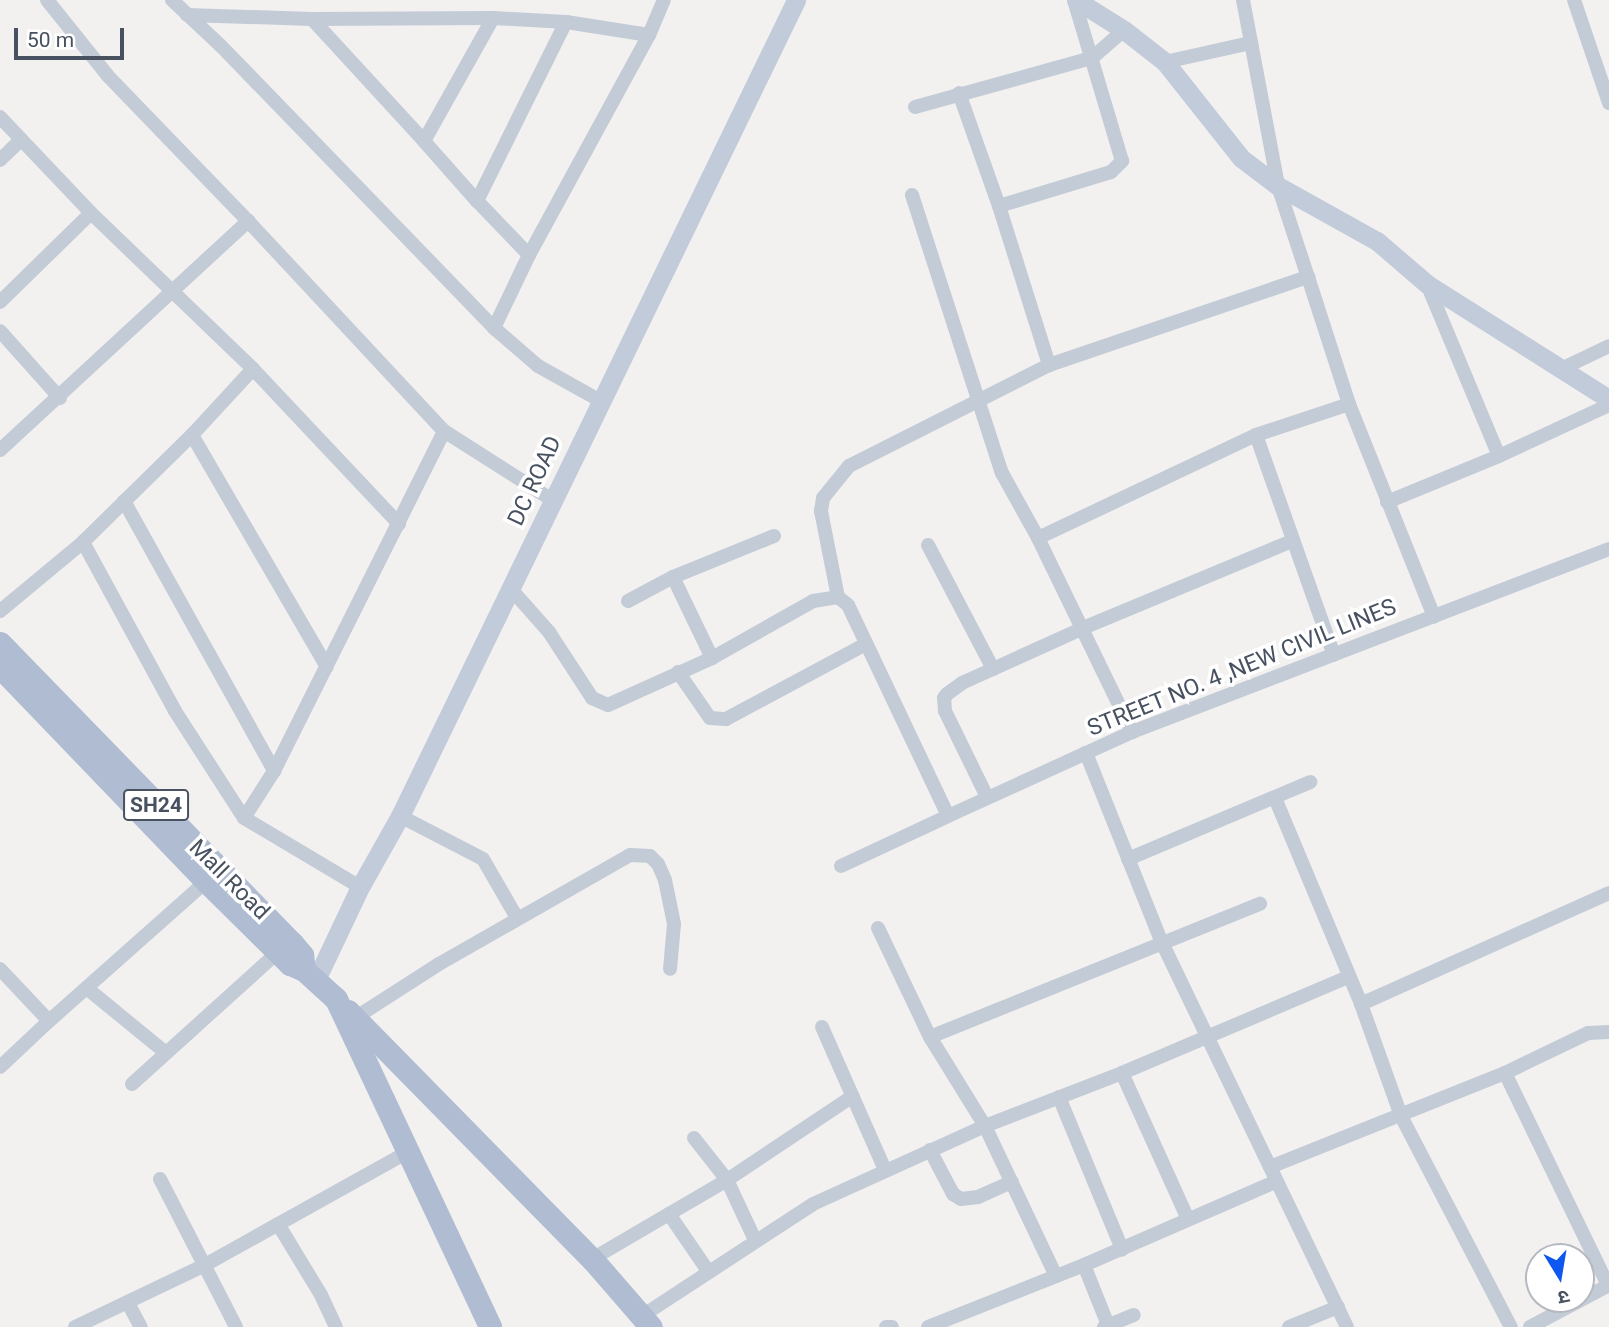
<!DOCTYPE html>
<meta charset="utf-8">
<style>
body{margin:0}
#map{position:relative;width:1609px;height:1327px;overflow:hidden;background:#f3f1f0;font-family:Roboto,"Noto Sans Devanagari",sans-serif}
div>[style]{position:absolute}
.street>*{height:14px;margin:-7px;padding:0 7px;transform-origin:7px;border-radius:7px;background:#c3cbd6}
.secondary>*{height:19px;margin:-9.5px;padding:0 9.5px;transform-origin:9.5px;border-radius:9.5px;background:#c2cbda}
.primary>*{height:23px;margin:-11.5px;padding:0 11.5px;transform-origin:11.5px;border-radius:11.5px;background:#afbcd1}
span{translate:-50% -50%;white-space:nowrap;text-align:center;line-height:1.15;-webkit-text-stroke:7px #fff;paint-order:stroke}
.shield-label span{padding:2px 5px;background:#fff;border:2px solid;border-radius:5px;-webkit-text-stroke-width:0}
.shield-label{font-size:21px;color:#47515f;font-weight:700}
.street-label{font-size:23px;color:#47515f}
.north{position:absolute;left:1525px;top:1243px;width:70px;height:70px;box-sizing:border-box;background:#fff;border:2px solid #b5b9bf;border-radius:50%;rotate:169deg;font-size:19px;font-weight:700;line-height:28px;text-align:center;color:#47515f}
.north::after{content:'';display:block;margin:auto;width:24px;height:32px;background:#0e57f0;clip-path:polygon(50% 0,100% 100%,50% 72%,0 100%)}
.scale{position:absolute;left:14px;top:28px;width:110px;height:32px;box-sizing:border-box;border:4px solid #47515f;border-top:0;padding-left:9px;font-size:21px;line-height:24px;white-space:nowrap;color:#47515f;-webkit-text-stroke:5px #fff;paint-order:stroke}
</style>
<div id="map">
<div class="street">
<div style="left:47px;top:0;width:97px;rotate:51.2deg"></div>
<div style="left:108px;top:76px;width:202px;rotate:46deg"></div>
<div style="left:172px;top:0;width:67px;rotate:43.2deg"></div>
<div style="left:221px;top:46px;width:392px;rotate:45.9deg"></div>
<div style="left:1243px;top:0;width:189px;rotate:79.3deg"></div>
<div style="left:1278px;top:186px;width:96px;rotate:71.8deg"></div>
<div style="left:1574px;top:0;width:109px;rotate:71.2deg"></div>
<div style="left:187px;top:15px;width:125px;rotate:1.8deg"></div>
<div style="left:312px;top:19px;width:181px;rotate:-0.3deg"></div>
<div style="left:493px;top:18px;width:73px;rotate:3.1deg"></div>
<div style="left:566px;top:22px;width:84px;rotate:8.9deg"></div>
<div style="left:649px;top:35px;width:38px;rotate:-67deg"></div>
<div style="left:312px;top:19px;width:166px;rotate:47.4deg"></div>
<div style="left:1165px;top:62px;width:88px;rotate:-12.5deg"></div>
<div style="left:959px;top:93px;width:120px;rotate:70.5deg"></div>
<div style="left:999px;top:206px;width:167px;rotate:72.5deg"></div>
<div style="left:915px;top:107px;width:184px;rotate:-15.5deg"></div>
<div style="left:1092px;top:58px;width:43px;rotate:-41.2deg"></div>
<div style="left:0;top:117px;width:132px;rotate:46.5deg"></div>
<div style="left:91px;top:213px;width:225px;rotate:43.9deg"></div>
<div style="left:253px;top:369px;width:213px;rotate:46.7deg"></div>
<div style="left:0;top:160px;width:29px;rotate:-44deg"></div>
<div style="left:912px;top:195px;width:292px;rotate:72.1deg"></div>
<div style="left:1002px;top:473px;width:74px;rotate:61deg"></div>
<div style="left:1038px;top:538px;width:216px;rotate:64.1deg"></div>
<div style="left:477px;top:201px;width:80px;rotate:-131.5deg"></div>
<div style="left:424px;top:141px;width:141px;rotate:-60.7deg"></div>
<div style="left:999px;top:206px;width:117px;rotate:-16.9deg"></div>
<div style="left:1111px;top:172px;width:16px;rotate:-45deg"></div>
<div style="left:1122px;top:161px;width:168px;rotate:-106.6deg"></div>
<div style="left:529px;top:255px;width:75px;rotate:-133.9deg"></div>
<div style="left:477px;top:201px;width:200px;rotate:-63.6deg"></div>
<div style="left:1427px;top:284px;width:186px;rotate:67.3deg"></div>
<div style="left:0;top:302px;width:127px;rotate:-44.4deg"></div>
<div style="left:0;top:331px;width:90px;rotate:48.2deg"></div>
<div style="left:1559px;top:370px;width:55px;rotate:-25.6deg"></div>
<div style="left:599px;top:400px;width:70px;rotate:-150.9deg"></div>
<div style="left:538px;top:366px;width:58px;rotate:-139.2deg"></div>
<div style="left:494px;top:328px;width:81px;rotate:-64.4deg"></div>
<div style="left:529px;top:255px;width:251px;rotate:-61.4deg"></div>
<div style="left:192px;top:435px;width:268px;rotate:59.8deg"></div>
<div style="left:1256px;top:435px;width:233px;rotate:70.5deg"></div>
<div style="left:0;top:450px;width:338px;rotate:-42.7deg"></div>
<div style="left:248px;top:221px;width:287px;rotate:47deg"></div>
<div style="left:444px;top:431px;width:130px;rotate:32.5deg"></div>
<div style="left:124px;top:501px;width:309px;rotate:60.9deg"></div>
<div style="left:1387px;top:502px;width:121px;rotate:-22.3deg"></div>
<div style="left:1499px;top:456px;width:121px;rotate:-24.9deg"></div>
<div style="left:1038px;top:538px;width:241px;rotate:-25.3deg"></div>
<div style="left:1256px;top:435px;width:98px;rotate:-18.4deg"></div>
<div style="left:83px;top:542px;width:192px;rotate:61.4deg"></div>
<div style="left:175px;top:711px;width:127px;rotate:57.2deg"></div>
<div style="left:244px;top:818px;width:135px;rotate:30.7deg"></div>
<div style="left:928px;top:545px;width:140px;rotate:62.3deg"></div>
<div style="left:673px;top:577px;width:90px;rotate:64.3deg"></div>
<div style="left:510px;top:588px;width:59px;rotate:48.4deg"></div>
<div style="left:549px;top:632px;width:79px;rotate:56.9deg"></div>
<div style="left:592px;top:698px;width:17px;rotate:24deg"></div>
<div style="left:608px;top:705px;width:114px;rotate:-24.3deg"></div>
<div style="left:712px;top:658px;width:116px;rotate:-29.4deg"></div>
<div style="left:813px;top:601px;width:25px;rotate:-9deg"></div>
<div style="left:838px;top:597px;width:13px;rotate:39deg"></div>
<div style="left:848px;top:605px;width:233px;rotate:64.6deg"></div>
<div style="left:948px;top:816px;width:152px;rotate:-24.5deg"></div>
<div style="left:838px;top:597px;width:88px;rotate:-101.2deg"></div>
<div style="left:821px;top:511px;width:13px;rotate:-81deg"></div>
<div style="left:823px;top:498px;width:41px;rotate:-50.9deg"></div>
<div style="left:849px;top:466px;width:224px;rotate:-26.8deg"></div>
<div style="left:1049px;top:365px;width:274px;rotate:-18.8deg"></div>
<div style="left:1308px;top:277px;width:133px;rotate:72.1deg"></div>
<div style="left:1349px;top:404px;width:229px;rotate:68.2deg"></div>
<div style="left:628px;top:601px;width:51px;rotate:-28.1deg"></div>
<div style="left:673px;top:577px;width:109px;rotate:-22.1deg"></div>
<div style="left:0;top:611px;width:108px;rotate:-39.7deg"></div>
<div style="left:83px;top:542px;width:153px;rotate:-44.5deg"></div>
<div style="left:192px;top:435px;width:90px;rotate:-47.3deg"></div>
<div style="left:678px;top:672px;width:56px;rotate:55.2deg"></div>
<div style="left:710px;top:718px;width:16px;rotate:4deg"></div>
<div style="left:726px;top:719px;width:159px;rotate:-28.2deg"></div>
<div style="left:987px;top:797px;width:96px;rotate:-116deg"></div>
<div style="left:945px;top:711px;width:13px;rotate:-94deg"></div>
<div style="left:944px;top:698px;width:5px;rotate:-53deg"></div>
<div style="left:947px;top:694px;width:19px;rotate:-36deg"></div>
<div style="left:962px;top:683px;width:133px;rotate:-24.4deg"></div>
<div style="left:1083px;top:628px;width:226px;rotate:-22.6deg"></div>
<div style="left:1275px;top:798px;width:223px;rotate:67.3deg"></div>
<div style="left:1361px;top:1004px;width:119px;rotate:70.3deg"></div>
<div style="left:1401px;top:1116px;width:238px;rotate:62.5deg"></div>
<div style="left:400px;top:816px;width:93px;rotate:27.4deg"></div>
<div style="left:483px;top:859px;width:68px;rotate:60deg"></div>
<div style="left:244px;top:818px;width:56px;rotate:-57.4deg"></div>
<div style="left:274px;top:771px;width:380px;rotate:-63.4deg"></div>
<div style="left:1128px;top:859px;width:198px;rotate:-22.9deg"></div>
<div style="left:841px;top:866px;width:118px;rotate:-25deg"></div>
<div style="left:878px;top:928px;width:121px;rotate:64.5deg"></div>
<div style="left:930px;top:1037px;width:105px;rotate:58.3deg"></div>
<div style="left:985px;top:1126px;width:166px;rotate:64.7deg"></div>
<div style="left:0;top:969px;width:71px;rotate:46.7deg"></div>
<div style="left:49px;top:1021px;width:67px;rotate:136.8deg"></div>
<div style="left:89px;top:990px;width:99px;rotate:39.3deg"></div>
<div style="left:1361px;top:1004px;width:272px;rotate:-24.1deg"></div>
<div style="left:355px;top:1018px;width:100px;rotate:-32.7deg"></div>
<div style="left:439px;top:964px;width:220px;rotate:-29.7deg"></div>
<div style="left:630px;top:855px;width:20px;rotate:3deg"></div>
<div style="left:650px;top:856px;width:11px;rotate:45deg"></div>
<div style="left:658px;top:864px;width:17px;rotate:66deg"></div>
<div style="left:665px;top:880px;width:45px;rotate:78.4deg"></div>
<div style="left:674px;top:924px;width:45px;rotate:95.1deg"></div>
<div style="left:49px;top:1021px;width:215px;rotate:-41.6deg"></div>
<div style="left:822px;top:1027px;width:156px;rotate:66.2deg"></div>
<div style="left:930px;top:1037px;width:356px;rotate:-22deg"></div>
<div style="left:1122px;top:1073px;width:160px;rotate:65.7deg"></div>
<div style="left:1505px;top:1073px;width:236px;rotate:64.1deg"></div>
<div style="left:132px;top:1084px;width:197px;rotate:-42.1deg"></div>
<div style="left:1059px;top:1097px;width:165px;rotate:67.5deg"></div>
<div style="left:694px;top:1138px;width:53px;rotate:51.8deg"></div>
<div style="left:727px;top:1180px;width:66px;rotate:65deg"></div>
<div style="left:930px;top:1150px;width:50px;rotate:62.4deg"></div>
<div style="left:953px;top:1194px;width:9px;rotate:32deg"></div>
<div style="left:961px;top:1199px;width:17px;rotate:-7deg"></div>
<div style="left:978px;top:1197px;width:37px;rotate:-24deg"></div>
<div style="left:1270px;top:1167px;width:253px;rotate:-21.8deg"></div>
<div style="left:1505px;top:1073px;width:92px;rotate:-25.7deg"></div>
<div style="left:1588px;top:1033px;width:21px;rotate:-3deg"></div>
<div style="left:160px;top:1179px;width:166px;rotate:62.8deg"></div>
<div style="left:669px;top:1214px;width:69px;rotate:55.6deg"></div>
<div style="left:278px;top:1224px;width:83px;rotate:58.8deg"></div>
<div style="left:321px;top:1295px;width:35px;rotate:65deg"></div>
<div style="left:592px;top:1259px;width:156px;rotate:-30.3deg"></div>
<div style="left:727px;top:1180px;width:151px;rotate:-33.7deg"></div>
<div style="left:1084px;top:1265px;width:65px;rotate:68.2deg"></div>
<div style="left:128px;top:1303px;width:27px;rotate:62deg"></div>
<div style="left:642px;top:1316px;width:204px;rotate:-33.2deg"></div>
<div style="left:813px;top:1204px;width:189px;rotate:-24.4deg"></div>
<div style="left:985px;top:1126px;width:147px;rotate:-21.1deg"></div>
<div style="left:1122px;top:1073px;width:246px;rotate:-23deg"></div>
<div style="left:75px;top:1327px;width:142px;rotate:-25.5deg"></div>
<div style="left:203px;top:1266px;width:235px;rotate:-29.1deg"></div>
<div style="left:886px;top:1327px;width:6px"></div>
<div style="left:928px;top:1327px;width:168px;rotate:-21.7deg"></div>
<div style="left:1084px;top:1265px;width:210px;rotate:-23.5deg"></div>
<div style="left:1104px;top:1327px;width:32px;rotate:-22deg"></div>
<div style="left:1289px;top:1327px;width:53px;rotate:-22.2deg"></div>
<div style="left:1347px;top:1327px;width:426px;rotate:-115.7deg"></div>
<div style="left:1162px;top:943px;width:205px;rotate:-111.8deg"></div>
<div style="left:1086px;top:753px;width:51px;rotate:-24.5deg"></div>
<div style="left:1132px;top:732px;width:511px;rotate:-20.99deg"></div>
<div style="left:1530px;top:1327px;width:89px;rotate:-28deg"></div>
</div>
<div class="secondary">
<div style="left:1076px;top:0;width:57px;rotate:32deg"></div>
<div style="left:1124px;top:30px;width:52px;rotate:38deg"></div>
<div style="left:1165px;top:62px;width:122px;rotate:51.6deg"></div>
<div style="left:1241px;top:158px;width:46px;rotate:37.1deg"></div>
<div style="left:1278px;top:186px;width:113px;rotate:29.1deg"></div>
<div style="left:1377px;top:241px;width:66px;rotate:40.7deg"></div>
<div style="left:1427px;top:284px;width:215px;rotate:32.3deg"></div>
<div style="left:315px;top:982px;width:105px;rotate:-64.7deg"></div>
<div style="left:360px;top:887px;width:81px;rotate:-60.6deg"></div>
<div style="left:400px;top:816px;width:907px;rotate:-64.11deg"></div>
</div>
<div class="primary">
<div style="left:0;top:643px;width:419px;rotate:45.8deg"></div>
<div style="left:292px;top:943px;width:16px;rotate:50deg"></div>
<div style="left:302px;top:955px;width:15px;rotate:82deg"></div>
<div style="left:0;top:667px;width:298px;rotate:46.1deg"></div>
<div style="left:207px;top:882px;width:117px;rotate:44.7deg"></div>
<div style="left:290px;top:964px;width:15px;rotate:23deg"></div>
<div style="left:304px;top:970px;width:43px;rotate:42.2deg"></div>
<div style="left:336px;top:999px;width:362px;rotate:64.8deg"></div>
<div style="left:348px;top:1011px;width:348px;rotate:45.5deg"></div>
<div style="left:592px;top:1259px;width:90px;rotate:49.1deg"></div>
</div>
<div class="shield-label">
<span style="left:156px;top:805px">SH24</span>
</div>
<div class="street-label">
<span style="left:535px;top:481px;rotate:-65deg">DC ROAD</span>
<span style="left:1242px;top:668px;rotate:-22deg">STREET NO. 4 ,NEW CIVIL LINES</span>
<span style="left:229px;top:880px;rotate:45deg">Mall Road</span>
</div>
<div class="north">उ</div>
<div class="scale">50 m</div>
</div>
